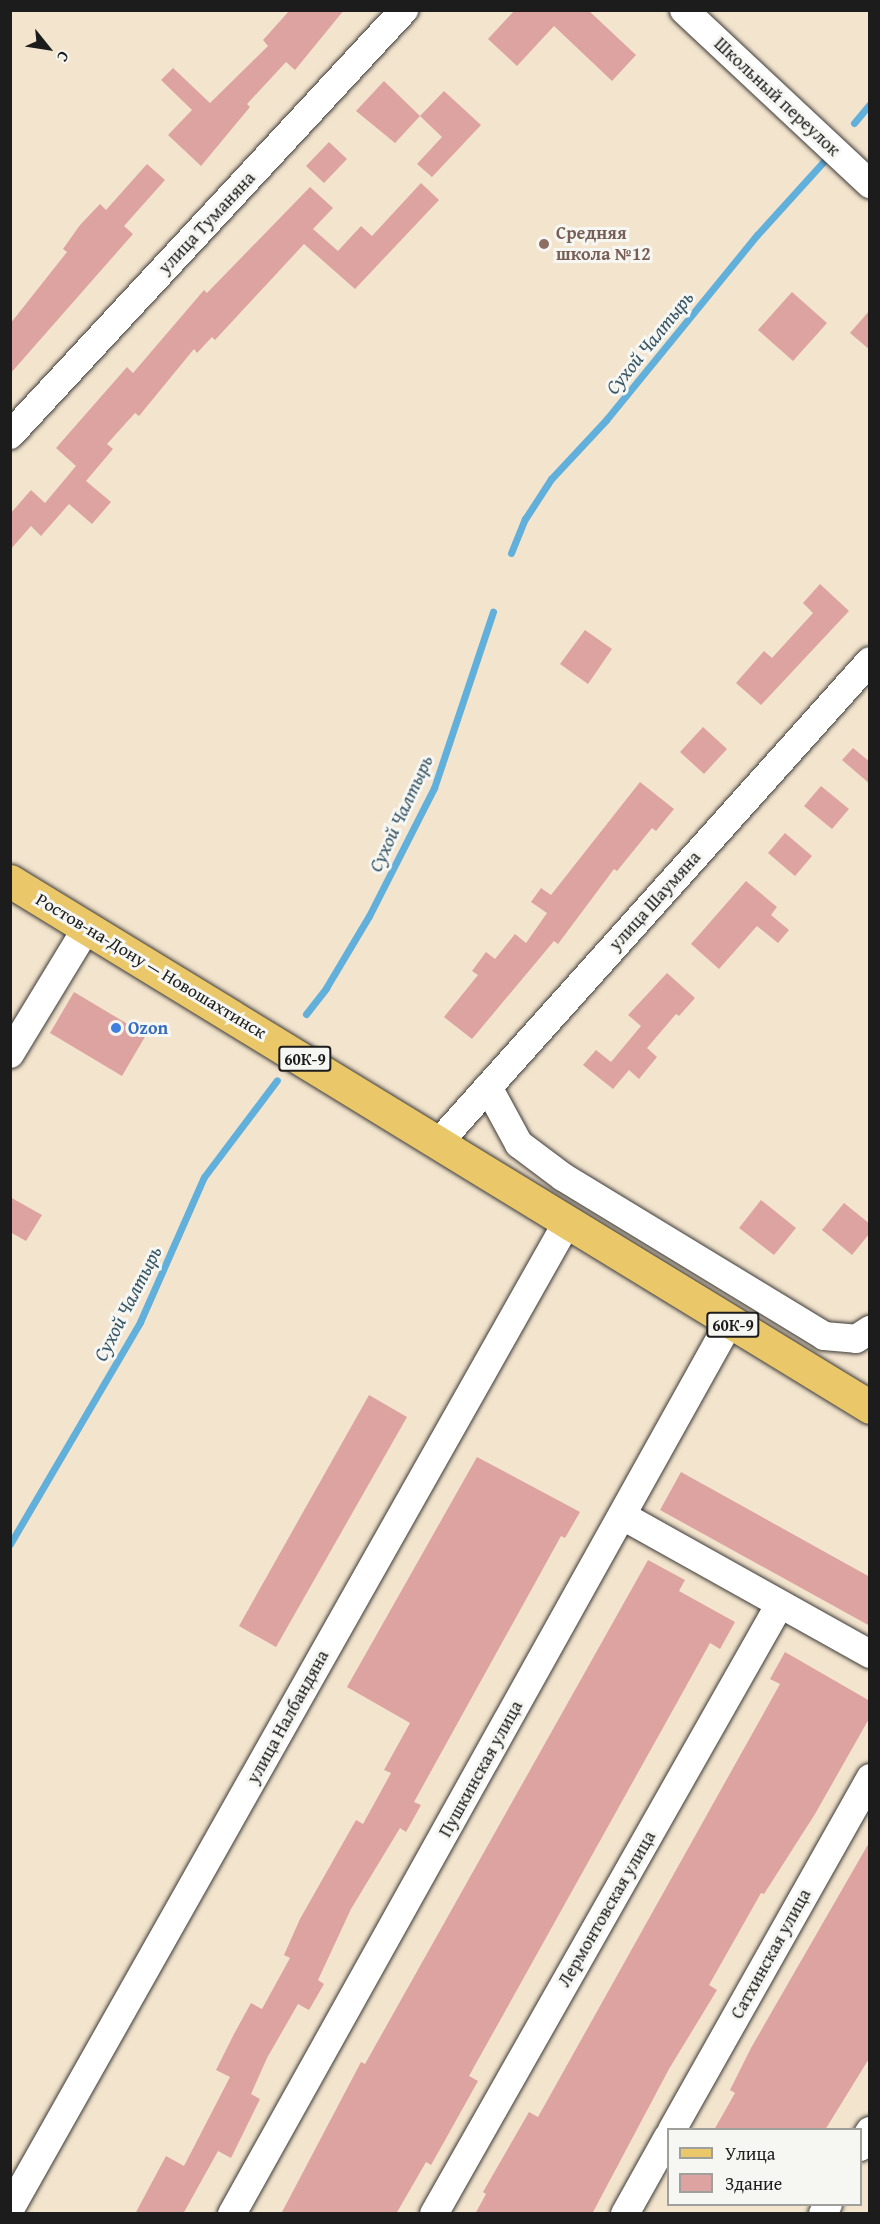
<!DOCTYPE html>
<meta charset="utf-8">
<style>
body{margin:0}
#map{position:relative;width:880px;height:2224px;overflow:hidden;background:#f3e4cd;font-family:"Gentium Book Plus",serif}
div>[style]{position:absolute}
.stream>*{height:7px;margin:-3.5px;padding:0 3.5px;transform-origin:3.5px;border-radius:3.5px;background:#61afdb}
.building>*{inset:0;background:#dda3a0}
.roads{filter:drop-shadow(0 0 2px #3c3a37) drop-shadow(0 0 2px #3c3a37)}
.minor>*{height:28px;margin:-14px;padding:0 14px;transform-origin:14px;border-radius:14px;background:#fff}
.major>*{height:33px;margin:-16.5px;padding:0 16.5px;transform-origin:16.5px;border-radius:16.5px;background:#eac769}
.dots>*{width:16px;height:16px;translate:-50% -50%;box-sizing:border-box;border:3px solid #f6f6f2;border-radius:50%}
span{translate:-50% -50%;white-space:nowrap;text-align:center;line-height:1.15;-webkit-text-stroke:6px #f6f6f2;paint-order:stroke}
.shield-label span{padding:2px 4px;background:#f6f6f2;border:2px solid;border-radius:4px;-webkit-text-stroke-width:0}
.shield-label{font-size:16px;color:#1c1c1c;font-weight:700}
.street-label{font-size:18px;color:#1c1c1c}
.education-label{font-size:18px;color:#785e54;font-weight:700}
.left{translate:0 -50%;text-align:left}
.shop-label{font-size:18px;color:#366cbe;font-weight:700}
.water-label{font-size:20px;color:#385768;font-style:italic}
.frame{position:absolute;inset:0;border:12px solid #1c1c1c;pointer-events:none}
.legend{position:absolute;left:667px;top:2128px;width:195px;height:78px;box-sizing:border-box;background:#f6f6f2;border:2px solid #9f9f9c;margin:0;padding:8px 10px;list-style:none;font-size:18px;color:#1c1c1c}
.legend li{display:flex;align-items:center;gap:12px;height:30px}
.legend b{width:30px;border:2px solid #9f9f9c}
.north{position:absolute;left:18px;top:18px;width:60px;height:60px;-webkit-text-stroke:4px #f6f6f2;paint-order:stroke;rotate:120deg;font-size:16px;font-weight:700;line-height:24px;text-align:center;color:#1c1c1c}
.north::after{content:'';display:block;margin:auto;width:21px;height:27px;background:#1c1c1c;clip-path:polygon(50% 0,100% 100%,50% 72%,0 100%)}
</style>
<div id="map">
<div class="stream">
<div style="left:854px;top:123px;width:25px;rotate:-50deg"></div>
<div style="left:511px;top:553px;width:37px;rotate:-68deg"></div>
<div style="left:525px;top:519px;width:48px;rotate:-57deg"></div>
<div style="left:551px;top:479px;width:81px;rotate:-47deg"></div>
<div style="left:606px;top:420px;width:239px;rotate:-50.8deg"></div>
<div style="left:757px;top:235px;width:101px;rotate:-47.8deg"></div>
<div style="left:306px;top:1014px;width:33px;rotate:-52deg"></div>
<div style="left:326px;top:988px;width:84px;rotate:-59.2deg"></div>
<div style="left:369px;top:916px;width:144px;rotate:-63.1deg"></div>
<div style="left:434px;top:788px;width:186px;rotate:-71.5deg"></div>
<div style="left:10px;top:1544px;width:257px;rotate:-59.6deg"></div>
<div style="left:140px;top:1322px;width:158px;rotate:-66.2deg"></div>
<div style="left:204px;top:1177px;width:121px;rotate:-53deg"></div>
</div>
<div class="building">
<div style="clip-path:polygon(290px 10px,344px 10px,295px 70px,286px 62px,247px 104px,250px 107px,201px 166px,168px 135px,192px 110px,161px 80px,173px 68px,210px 103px,268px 46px,263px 40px)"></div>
<div style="clip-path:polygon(515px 10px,588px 10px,636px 55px,612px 81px,554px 26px,517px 66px,488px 39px)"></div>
<div style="clip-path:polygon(384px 81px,420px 116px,395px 143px,356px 111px)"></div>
<div style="clip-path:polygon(444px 91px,481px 125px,432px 177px,417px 164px,442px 137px,420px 116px)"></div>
<div style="clip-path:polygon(329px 142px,347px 159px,324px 183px,306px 166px)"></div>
<div style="clip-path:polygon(147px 164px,165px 180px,124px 226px,133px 234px,10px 374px,10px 324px,67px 252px,63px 249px,80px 225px,100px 204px,106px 210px)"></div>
<div style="clip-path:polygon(421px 183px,439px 200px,355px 289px,304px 244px,215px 340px,212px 337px,197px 353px,194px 349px,139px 416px,135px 413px,107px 444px,113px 449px,86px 481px,111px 502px,92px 524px,69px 504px,41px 536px,31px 526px,10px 550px,10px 514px,31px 490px,45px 503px,76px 466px,56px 448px,127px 367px,133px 373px,204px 290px,207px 293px,310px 187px,333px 208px,313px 229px,338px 251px,361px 226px,372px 236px)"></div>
<div style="clip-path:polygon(792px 292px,827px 323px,793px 361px,758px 330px)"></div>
<div style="clip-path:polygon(870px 310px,870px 350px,850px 333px)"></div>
<div style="clip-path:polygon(820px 584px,849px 611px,761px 705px,736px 683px,764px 651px,772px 658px,813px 613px,803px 603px)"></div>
<div style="clip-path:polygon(585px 630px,612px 649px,588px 684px,560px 664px)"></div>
<div style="clip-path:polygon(703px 727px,727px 749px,704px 774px,680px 752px)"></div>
<div style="clip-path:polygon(853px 748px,870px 762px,870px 784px,842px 760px)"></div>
<div style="clip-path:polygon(640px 782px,674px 809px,656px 831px,652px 828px,617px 871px,614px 869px,558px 944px,554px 941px,472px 1039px,444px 1017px,478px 975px,472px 971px,486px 952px,495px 959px,515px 934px,526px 943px,547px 913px,531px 902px,541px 888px,551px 895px)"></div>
<div style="clip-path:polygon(821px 786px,849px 809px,832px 829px,804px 806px)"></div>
<div style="clip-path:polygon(785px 833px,812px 856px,795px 876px,768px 853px)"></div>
<div style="clip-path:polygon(746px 881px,777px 907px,771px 915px,789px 930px,778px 943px,757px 926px,719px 969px,691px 944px)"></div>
<div style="clip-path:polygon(667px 973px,695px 998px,679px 1016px,676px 1014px,647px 1048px,657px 1057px,639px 1079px,629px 1070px,613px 1089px,583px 1065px,596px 1050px,611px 1062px,641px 1026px,628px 1015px)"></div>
<div style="clip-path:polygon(74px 992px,146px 1035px,122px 1076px,50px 1033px)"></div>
<div style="clip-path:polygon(10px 1197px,42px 1215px,26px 1241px,10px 1232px)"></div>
<div style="clip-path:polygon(761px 1200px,796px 1228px,774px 1255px,739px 1228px)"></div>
<div style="clip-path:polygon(844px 1203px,870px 1224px,870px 1233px,852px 1255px,822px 1230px)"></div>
<div style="clip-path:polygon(369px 1395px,407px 1417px,276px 1647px,239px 1626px)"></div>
<div style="clip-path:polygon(477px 1457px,580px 1512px,565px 1538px,561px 1536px,414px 1802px,421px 1805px,406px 1832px,400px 1828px,351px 1909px,318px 1980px,324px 1984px,309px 2010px,298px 2004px,267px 2058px,251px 2094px,260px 2099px,231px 2158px,218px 2151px,183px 2214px,135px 2214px,166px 2156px,184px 2166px,230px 2077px,216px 2070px,234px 2034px,251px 2003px,262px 2009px,290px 1958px,284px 1955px,300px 1919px,356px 1820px,363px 1824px,391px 1773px,384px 1770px,410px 1723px,347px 1687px)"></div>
<div style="clip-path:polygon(681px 1472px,870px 1577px,870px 1626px,660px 1510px)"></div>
<div style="clip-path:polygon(648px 1560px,685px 1580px,679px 1591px,735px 1622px,720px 1649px,710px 1643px,684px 1690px,469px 2076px,478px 2081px,444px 2142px,431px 2165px,426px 2162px,396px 2214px,281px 2214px,361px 2062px,365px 2064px)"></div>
<div style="clip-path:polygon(785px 1652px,870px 1701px,870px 1717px,815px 1814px,764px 1894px,761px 1893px,709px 1985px,717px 1990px,669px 2069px,592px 2214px,475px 2214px,486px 2194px,483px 2192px,529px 2112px,538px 2117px,780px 1684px,770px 1679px)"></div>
<div style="clip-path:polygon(870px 1841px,870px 2057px,825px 2130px,714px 2130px,735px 2093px,730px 2090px,751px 2048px)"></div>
</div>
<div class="roads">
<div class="minor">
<div style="left:684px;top:10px;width:255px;rotate:43.1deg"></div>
<div style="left:10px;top:435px;width:580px;rotate:-47.17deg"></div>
<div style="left:10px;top:1054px;width:137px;rotate:-58.7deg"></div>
<div style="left:488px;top:1087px;width:65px;rotate:61.5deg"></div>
<div style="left:519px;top:1144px;width:55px;rotate:36.9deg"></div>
<div style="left:563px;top:1177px;width:306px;rotate:31.3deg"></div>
<div style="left:824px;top:1336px;width:32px;rotate:5deg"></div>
<div style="left:856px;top:1339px;width:17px;rotate:-33deg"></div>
<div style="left:440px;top:1141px;width:644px;rotate:-48.14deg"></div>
<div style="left:623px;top:1516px;width:283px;rotate:29.2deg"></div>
<div style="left:672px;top:2130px;width:404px;rotate:-60.6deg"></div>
<div style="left:860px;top:2147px;width:19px;rotate:-58deg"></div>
<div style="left:10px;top:2209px;width:1129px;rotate:-60.55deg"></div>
<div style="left:232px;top:2214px;width:1020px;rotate:-60.85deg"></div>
<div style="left:434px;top:2214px;width:701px;rotate:-60.44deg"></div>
<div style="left:625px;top:2214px;width:88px;rotate:-60.8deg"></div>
<div style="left:823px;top:2214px;width:11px;rotate:-63deg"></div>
</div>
<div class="major">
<div style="left:10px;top:881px;width:1008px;rotate:31.45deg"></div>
</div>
</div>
<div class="dots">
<div style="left:544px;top:244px;background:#8d6e63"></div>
<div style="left:116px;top:1028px;background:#3f7fe0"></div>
</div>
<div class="shield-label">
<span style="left:305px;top:1059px">60К-9</span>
<span style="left:733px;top:1325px">60К-9</span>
</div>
<div class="street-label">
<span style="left:777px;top:97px;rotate:43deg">Школьный переулок</span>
<span style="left:207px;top:223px;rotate:-47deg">улица Туманяна</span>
<span style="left:655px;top:901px;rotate:-48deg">улица Шаумяна</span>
<span style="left:151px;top:966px;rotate:31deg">Ростов-на-Дону — Новошахтинск</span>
<span style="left:288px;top:1717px;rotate:-61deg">улица Налбандяна</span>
<span style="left:481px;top:1769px;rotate:-61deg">Пушкинская улица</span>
<span style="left:607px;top:1909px;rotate:-60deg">Лермонтовская улица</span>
<span style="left:771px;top:1954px;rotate:-61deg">Сатхинская улица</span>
</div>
<div class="education-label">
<span class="left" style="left:556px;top:244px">Средняя<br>школа №12</span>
</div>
<div class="shop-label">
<span class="left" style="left:128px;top:1028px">Ozon</span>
</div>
<div class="water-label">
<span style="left:649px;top:342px;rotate:-51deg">Сухой Чалтырь</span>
<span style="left:400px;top:813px;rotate:-65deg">Сухой Чалтырь</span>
<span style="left:127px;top:1303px;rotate:-63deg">Сухой Чалтырь</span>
</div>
<div class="frame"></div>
<ul class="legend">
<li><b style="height:8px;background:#eac769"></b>Улица</li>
<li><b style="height:16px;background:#dda3a0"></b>Здание</li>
</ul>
<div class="north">С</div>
</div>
